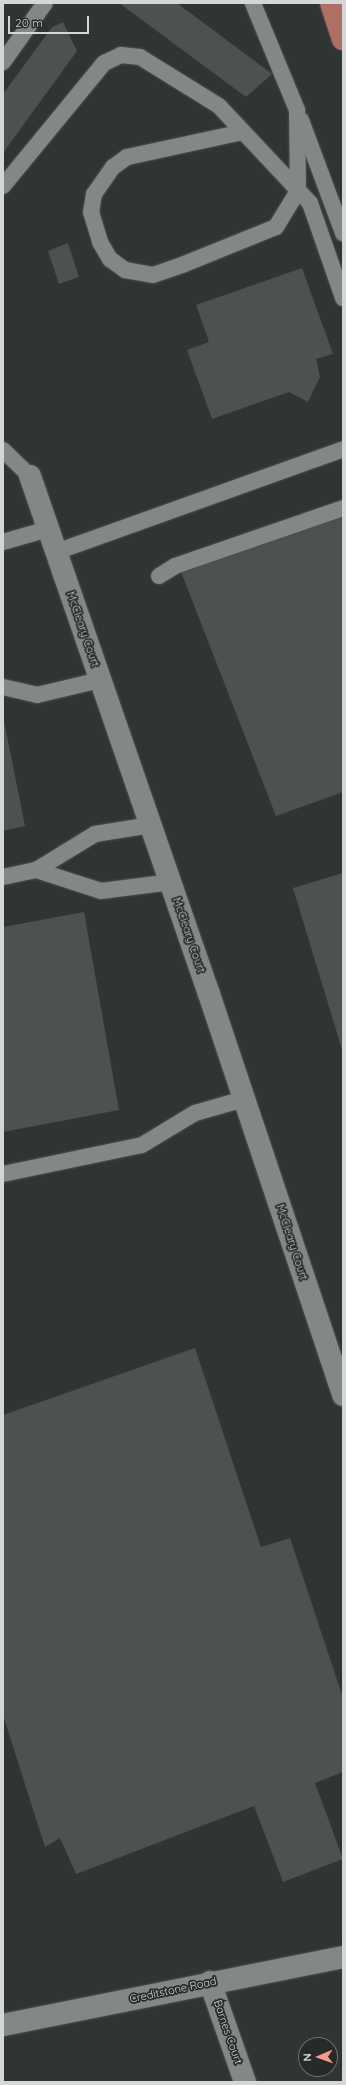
<!DOCTYPE html>
<style>
body{margin:0}
#map{position:relative;width:346px;height:2085px;overflow:hidden;background:#303433;font-family:Quicksand,sans-serif}
div>[style]{position:absolute}
.building>*{inset:0;background:#4d5150}
.roads{filter:drop-shadow(0 0 1px #4d5050) drop-shadow(0 0 1px #4d5050)}
.lane>*{height:16px;margin:-8px;padding:0 8px;transform-origin:8px;border-radius:8px;background:#838786}
.street>*{height:22px;margin:-11px;padding:0 11px;transform-origin:11px;border-radius:11px;background:#838786}
.secondary>*{height:22px;margin:-11px;padding:0 11px;transform-origin:11px;border-radius:11px;background:#838786}
.primary>*{height:22px;margin:-11px;padding:0 11px;transform-origin:11px;border-radius:11px;background:#ae6f64}
span{translate:-50% -50%;white-space:nowrap;text-align:center;line-height:1.15;-webkit-text-stroke:3.5px #272a29;paint-order:stroke}
.street-label{font-size:11px;color:#d5d7d7}
.frame{position:absolute;inset:0;border:4px solid #d5d7d7;pointer-events:none}
.north{position:absolute;left:298px;top:2037px;width:40px;height:40px;box-sizing:border-box;background:#272a29;border:1px solid #6d6f6f;border-radius:50%;rotate:268deg;font-size:11px;font-weight:700;line-height:16px;text-align:center;color:#d5d7d7}
.north::after{content:'';display:block;margin:auto;width:14px;height:18px;background:#f49d8d;clip-path:polygon(50% 0,100% 100%,50% 72%,0 100%)}
.scale{position:absolute;left:8px;top:16px;width:81px;height:18px;box-sizing:border-box;border:2px solid #d5d7d7;border-top:0;padding-left:5px;font-size:12px;line-height:14px;white-space:nowrap;color:#d5d7d7;-webkit-text-stroke:3px #272a29;paint-order:stroke}
</style>
<div id="map">
<div class="building">
<div style="clip-path:polygon(119px 3px,177px 3px,272px 74px,246px 97px)"></div>
<div style="clip-path:polygon(63px 22px,77px 51px,3px 153px,3px 94px,52px 27px)"></div>
<div style="clip-path:polygon(68px 243px,79px 277px,59px 284px,48px 251px)"></div>
<div style="clip-path:polygon(302px 268px,333px 354px,316px 359px,320px 377px,308px 402px,289px 392px,212px 419px,187px 350px,209px 342px,196px 305px)"></div>
<div style="clip-path:polygon(343px 511px,343px 792px,276px 816px,181px 572px)"></div>
<div style="clip-path:polygon(3px 716px,25px 826px,3px 831px)"></div>
<div style="clip-path:polygon(343px 873px,343px 1053px,293px 888px)"></div>
<div style="clip-path:polygon(84px 912px,119px 1110px,3px 1132px,3px 927px)"></div>
<div style="clip-path:polygon(195px 1348px,261px 1547px,290px 1538px,343px 1698px,343px 1772px,315px 1783px,343px 1859px,283px 1882px,254px 1806px,76px 1874px,60px 1838px,45px 1847px,3px 1715px,3px 1415px)"></div>
</div>
<div class="roads">
<div class="lane">
<div style="left:3px;top:62px;width:72px;rotate:-54.6deg"></div>
<div style="left:301px;top:120px;width:121px;rotate:69.6deg"></div>
<div style="left:243px;top:132px;width:119px;rotate:167.8deg"></div>
<div style="left:127px;top:157px;width:17px;rotate:144deg"></div>
<div style="left:113px;top:167px;width:33px;rotate:125deg"></div>
<div style="left:94px;top:194px;width:18px;rotate:99deg"></div>
<div style="left:91px;top:212px;width:31px;rotate:73deg"></div>
<div style="left:100px;top:242px;width:20px;rotate:60deg"></div>
<div style="left:110px;top:259px;width:19px;rotate:36deg"></div>
<div style="left:125px;top:270px;width:28px;rotate:10deg"></div>
<div style="left:153px;top:275px;width:31px;rotate:-19deg"></div>
<div style="left:182px;top:265px;width:101px;rotate:-22deg"></div>
<div style="left:276px;top:227px;width:42px;rotate:-58.6deg"></div>
<div style="left:298px;top:191px;width:81px;rotate:-90.7deg"></div>
<div style="left:297px;top:110px;width:116px;rotate:-112.4deg"></div>
<div style="left:3px;top:186px;width:159px;rotate:-50.6deg"></div>
<div style="left:104px;top:63px;width:19px;rotate:-25deg"></div>
<div style="left:121px;top:55px;width:19px;rotate:6deg"></div>
<div style="left:140px;top:57px;width:93px;rotate:31.8deg"></div>
<div style="left:219px;top:106px;width:133px;rotate:46.8deg"></div>
<div style="left:310px;top:203px;width:101px;rotate:70.8deg"></div>
<div style="left:3px;top:450px;width:37px;rotate:44deg"></div>
<div style="left:3px;top:542px;width:47px;rotate:-16.1deg"></div>
<div style="left:56px;top:552px;width:305px;rotate:-19.7deg"></div>
<div style="left:159px;top:576px;width:19px;rotate:-32deg"></div>
<div style="left:175px;top:566px;width:178px;rotate:-19deg"></div>
<div style="left:3px;top:687px;width:35px;rotate:13deg"></div>
<div style="left:37px;top:695px;width:65px;rotate:-13.4deg"></div>
<div style="left:36px;top:870px;width:68px;rotate:17.9deg"></div>
<div style="left:101px;top:891px;width:71px;rotate:-7.3deg"></div>
<div style="left:3px;top:877px;width:34px;rotate:-12deg"></div>
<div style="left:36px;top:870px;width:69px;rotate:-31.4deg"></div>
<div style="left:95px;top:834px;width:57px;rotate:-9.1deg"></div>
<div style="left:3px;top:1174px;width:142px;rotate:-11.8deg"></div>
<div style="left:142px;top:1145px;width:62px;rotate:-31.1deg"></div>
<div style="left:195px;top:1113px;width:51px;rotate:-15.9deg"></div>
</div>
<div class="street">
<div style="left:30px;top:476px;width:548px;rotate:70.94deg"></div>
<div style="left:209px;top:994px;width:423px;rotate:71.5deg"></div>
<div style="left:210px;top:1982px;width:106px;rotate:70.7deg"></div>
</div>
<div class="secondary">
<div style="left:3px;top:2025px;width:347px;rotate:-11.3deg"></div>
</div>
<div class="primary">
<div style="left:331px;top:3px;width:38px;rotate:72deg"></div>
</div>
</div>
<div class="street-label">
<span style="left:83px;top:629px;rotate:71deg">McCleary Court</span>
<span style="left:189px;top:935px;rotate:71deg">McCleary Court</span>
<span style="left:292px;top:1242px;rotate:72deg">McCleary Court</span>
<span style="left:173px;top:1990px;rotate:-12deg">Creditstone Road</span>
<span style="left:228px;top:2032px;rotate:71deg">Barnes Court</span>
</div>
<div class="frame"></div>
<div class="north">N</div>
<div class="scale">20 m</div>
</div>
